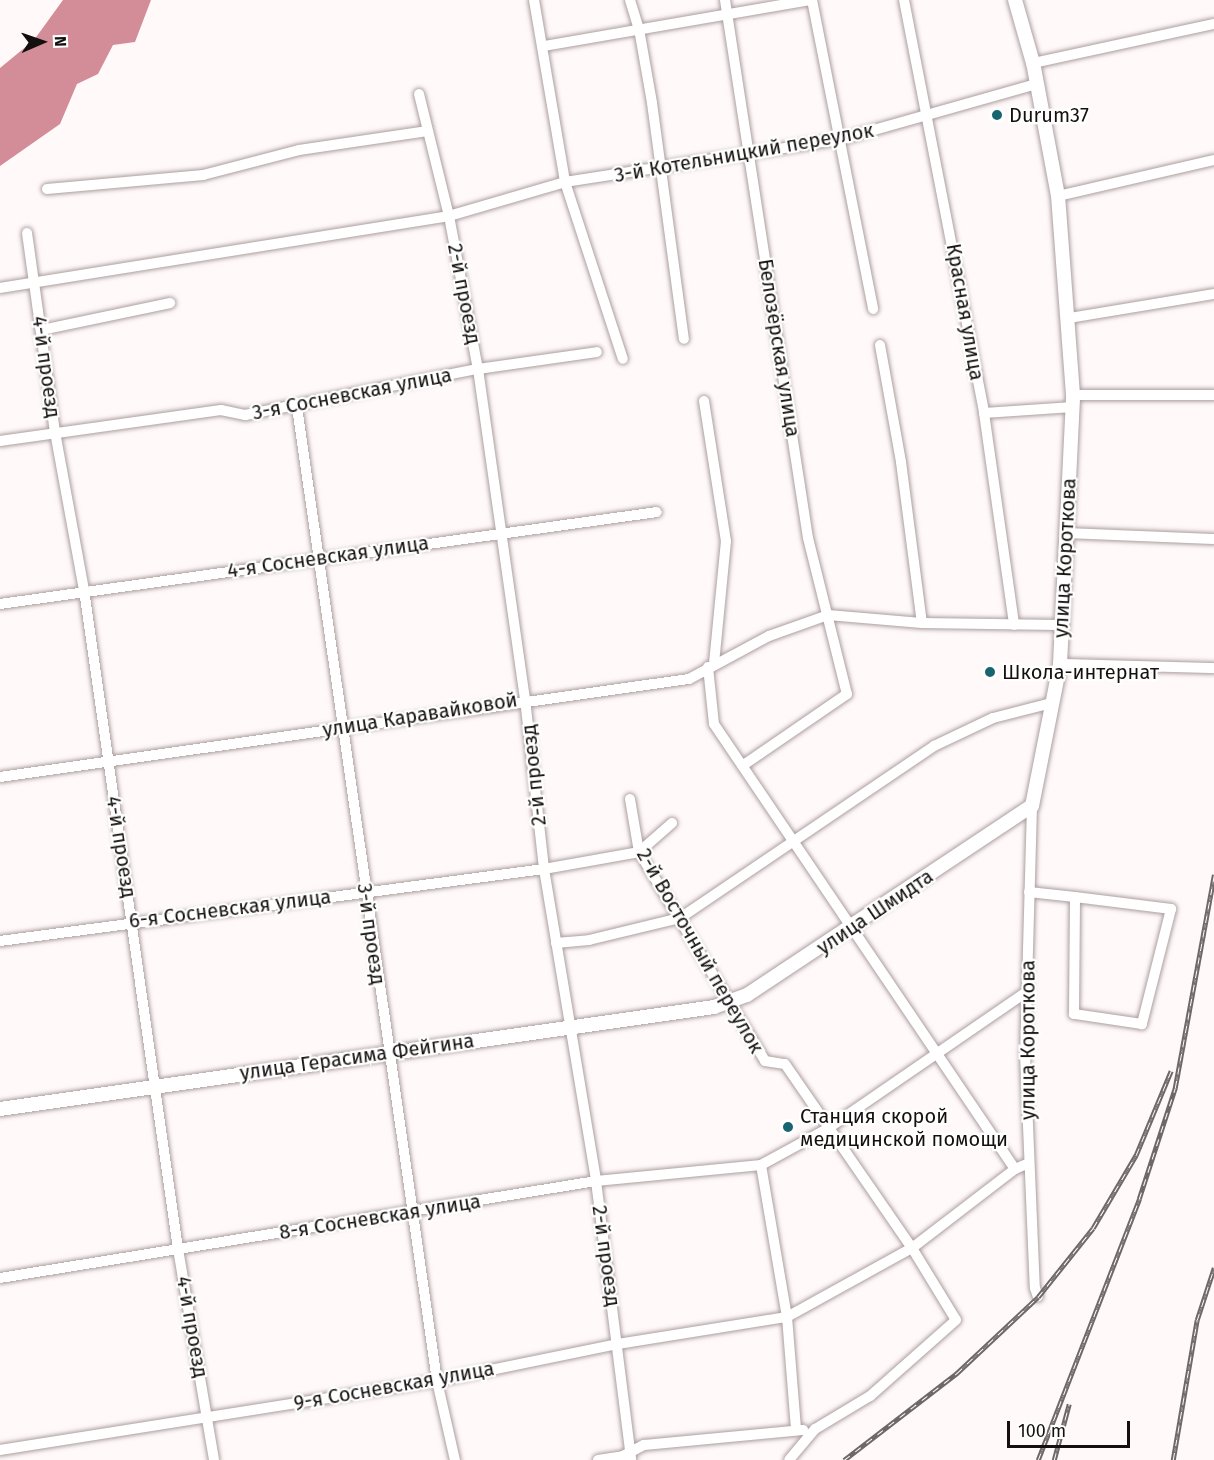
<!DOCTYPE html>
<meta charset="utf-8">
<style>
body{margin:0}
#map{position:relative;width:1214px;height:1460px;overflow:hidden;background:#fff9f9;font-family:"Fira Sans",sans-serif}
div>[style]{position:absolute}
.water>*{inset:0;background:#d38d98}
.roads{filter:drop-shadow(0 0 2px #ad9ea0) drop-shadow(0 0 2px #ad9ea0)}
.street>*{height:10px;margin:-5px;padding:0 5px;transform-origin:5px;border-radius:5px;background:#fff}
.secondary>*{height:14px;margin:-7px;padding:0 7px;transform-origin:7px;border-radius:7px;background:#fff}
.rail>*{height:4.5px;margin-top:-2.25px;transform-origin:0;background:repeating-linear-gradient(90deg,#fff 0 7px,#6e6868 0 14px);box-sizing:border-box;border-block:2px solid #6e6868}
.dots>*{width:16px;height:16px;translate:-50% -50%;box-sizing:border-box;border:3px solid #fff;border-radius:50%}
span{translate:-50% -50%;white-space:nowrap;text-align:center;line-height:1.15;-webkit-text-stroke:4.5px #fff;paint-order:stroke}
.poi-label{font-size:20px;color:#151010}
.left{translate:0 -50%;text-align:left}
.street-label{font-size:20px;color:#151010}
.north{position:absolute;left:12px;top:12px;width:60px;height:60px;-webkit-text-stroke:4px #fff;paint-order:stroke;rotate:88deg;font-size:16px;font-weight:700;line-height:24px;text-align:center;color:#151010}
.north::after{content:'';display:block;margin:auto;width:21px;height:27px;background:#151010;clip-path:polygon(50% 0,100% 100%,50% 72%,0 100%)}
.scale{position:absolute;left:1007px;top:1421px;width:123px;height:27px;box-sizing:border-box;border:3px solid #151010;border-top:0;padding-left:8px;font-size:18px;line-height:21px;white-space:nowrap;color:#151010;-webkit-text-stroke:4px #fff;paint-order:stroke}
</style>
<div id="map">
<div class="water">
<div style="clip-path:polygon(63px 0,151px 0,135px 42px,113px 45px,98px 74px,77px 84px,60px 124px,0 166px,0 68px,34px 40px)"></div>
</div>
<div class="roads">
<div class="street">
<div style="left:534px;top:0;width:185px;rotate:80.3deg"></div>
<div style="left:565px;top:182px;width:186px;rotate:71.9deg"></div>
<div style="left:630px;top:0;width:30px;rotate:73deg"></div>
<div style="left:639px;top:29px;width:75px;rotate:80deg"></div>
<div style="left:652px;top:103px;width:238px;rotate:82.3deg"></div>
<div style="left:725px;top:0;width:544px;rotate:81.23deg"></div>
<div style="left:808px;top:538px;width:161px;rotate:76deg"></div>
<div style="left:847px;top:694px;width:127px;rotate:145.6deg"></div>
<div style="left:812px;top:0;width:315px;rotate:78.8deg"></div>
<div style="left:904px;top:0;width:421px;rotate:79deg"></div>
<div style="left:984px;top:413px;width:214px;rotate:81.9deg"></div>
<div style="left:544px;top:46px;width:271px;rotate:-9.8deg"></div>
<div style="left:1033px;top:63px;width:185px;rotate:-12.2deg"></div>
<div style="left:419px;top:94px;width:126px;rotate:76.2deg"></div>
<div style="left:449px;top:216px;width:156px;rotate:79.3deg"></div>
<div style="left:478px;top:369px;width:333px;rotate:81.9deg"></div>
<div style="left:525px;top:699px;width:171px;rotate:83.6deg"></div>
<div style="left:544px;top:869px;width:316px;rotate:80.5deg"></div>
<div style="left:596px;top:1181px;width:281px;rotate:82.8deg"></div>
<div style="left:47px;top:189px;width:157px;rotate:-5.1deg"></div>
<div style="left:203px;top:175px;width:99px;rotate:-14.6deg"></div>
<div style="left:299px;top:150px;width:130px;rotate:-8.4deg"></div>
<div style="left:1058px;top:196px;width:160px;rotate:-13deg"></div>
<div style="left:27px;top:233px;width:201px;rotate:82deg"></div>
<div style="left:55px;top:432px;width:161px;rotate:79.6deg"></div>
<div style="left:84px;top:590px;width:666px;rotate:81.88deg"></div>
<div style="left:178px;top:1249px;width:214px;rotate:80.3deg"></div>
<div style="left:0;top:288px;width:455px;rotate:-9.1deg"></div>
<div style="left:449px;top:216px;width:121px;rotate:-16.3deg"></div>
<div style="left:565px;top:182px;width:280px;rotate:-8.8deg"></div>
<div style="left:842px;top:139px;width:203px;rotate:-15.8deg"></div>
<div style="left:1069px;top:318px;width:147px;rotate:-9.4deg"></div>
<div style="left:41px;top:330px;width:132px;rotate:-11.8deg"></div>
<div style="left:880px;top:345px;width:119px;rotate:79.8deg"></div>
<div style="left:901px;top:462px;width:162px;rotate:82.6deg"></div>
<div style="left:1073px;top:395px;width:141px"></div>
<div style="left:704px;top:401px;width:142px;rotate:81.1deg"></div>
<div style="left:726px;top:541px;width:123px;rotate:95.6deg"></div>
<div style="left:297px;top:407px;width:984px;rotate:81.82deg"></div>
<div style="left:437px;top:1381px;width:81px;rotate:77.2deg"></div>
<div style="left:984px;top:413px;width:89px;rotate:-3.9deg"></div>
<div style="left:0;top:441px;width:223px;rotate:-8deg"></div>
<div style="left:221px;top:410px;width:25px;rotate:12deg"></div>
<div style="left:245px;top:415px;width:237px;rotate:-11.2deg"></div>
<div style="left:478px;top:369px;width:120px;rotate:-8.1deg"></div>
<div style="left:1065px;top:533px;width:149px;rotate:2.3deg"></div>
<div style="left:0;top:604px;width:663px;rotate:-7.97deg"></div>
<div style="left:1060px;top:664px;width:154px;rotate:1.5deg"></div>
<div style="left:708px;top:667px;width:57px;rotate:84deg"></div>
<div style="left:714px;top:724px;width:537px;rotate:55.93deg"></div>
<div style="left:0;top:777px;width:696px;rotate:-8.1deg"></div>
<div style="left:689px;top:679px;width:91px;rotate:-28.3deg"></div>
<div style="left:769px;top:636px;width:63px;rotate:-19.6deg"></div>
<div style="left:828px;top:615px;width:94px;rotate:4.9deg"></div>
<div style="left:922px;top:623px;width:137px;rotate:0.8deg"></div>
<div style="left:630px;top:799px;width:54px;rotate:80.4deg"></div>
<div style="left:639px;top:852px;width:244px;rotate:58.9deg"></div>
<div style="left:765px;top:1061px;width:20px;rotate:9deg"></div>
<div style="left:785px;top:1064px;width:224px;rotate:55.4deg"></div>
<div style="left:912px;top:1248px;width:84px;rotate:58.6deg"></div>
<div style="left:956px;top:1320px;width:115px;rotate:138.5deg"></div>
<div style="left:870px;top:1396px;width:64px;rotate:149deg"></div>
<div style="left:815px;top:1429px;width:40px;rotate:130deg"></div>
<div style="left:1032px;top:806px;width:248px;rotate:91.6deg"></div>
<div style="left:1025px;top:1054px;width:234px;rotate:87.6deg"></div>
<div style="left:1035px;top:1288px;width:9px;rotate:72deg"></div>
<div style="left:639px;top:852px;width:44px;rotate:-41.3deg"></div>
<div style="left:1029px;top:892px;width:46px;rotate:6.2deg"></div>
<div style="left:1075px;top:897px;width:97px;rotate:7.1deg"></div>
<div style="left:1171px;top:909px;width:119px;rotate:104.2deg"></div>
<div style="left:1142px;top:1024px;width:69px;rotate:-171.6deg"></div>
<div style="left:1074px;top:1014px;width:117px;rotate:-89.5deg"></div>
<div style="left:0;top:941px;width:549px;rotate:-7.54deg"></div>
<div style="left:544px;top:869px;width:97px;rotate:-10.1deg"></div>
<div style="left:556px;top:943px;width:33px;rotate:-5deg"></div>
<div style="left:589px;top:940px;width:94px;rotate:-13.6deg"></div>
<div style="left:680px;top:918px;width:307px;rotate:-34.1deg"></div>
<div style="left:934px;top:746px;width:65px;rotate:-25.4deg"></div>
<div style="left:993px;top:718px;width:61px;rotate:-14.3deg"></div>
<div style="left:761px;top:1165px;width:154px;rotate:80.3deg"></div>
<div style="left:787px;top:1317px;width:113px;rotate:85.4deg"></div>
<div style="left:0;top:1278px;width:604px;rotate:-9.24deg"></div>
<div style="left:596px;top:1181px;width:166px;rotate:-5.5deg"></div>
<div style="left:761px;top:1165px;width:75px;rotate:-28.6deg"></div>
<div style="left:827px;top:1129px;width:242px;rotate:-34.5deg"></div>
<div style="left:0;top:1450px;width:442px;rotate:-9deg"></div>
<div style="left:437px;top:1381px;width:185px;rotate:-11.6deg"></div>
<div style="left:618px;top:1344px;width:171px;rotate:-9.1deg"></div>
<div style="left:787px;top:1317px;width:143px;rotate:-28.9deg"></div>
<div style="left:912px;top:1248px;width:130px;rotate:-37.5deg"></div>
<div style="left:1015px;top:1169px;width:15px;rotate:-23deg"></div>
<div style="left:598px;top:1460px;width:25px;rotate:-9deg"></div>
<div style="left:623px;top:1456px;width:24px;rotate:-28deg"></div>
<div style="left:644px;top:1445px;width:160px;rotate:-5.4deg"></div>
</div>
<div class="secondary">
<div style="left:0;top:1109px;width:721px;rotate:-8.13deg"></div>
<div style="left:714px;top:1007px;width:35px;rotate:-20deg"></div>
<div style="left:747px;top:995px;width:342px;rotate:-33.6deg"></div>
<div style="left:1032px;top:806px;width:145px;rotate:-78.8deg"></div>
<div style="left:1060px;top:664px;width:269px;rotate:-87.2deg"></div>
<div style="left:1073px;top:395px;width:200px;rotate:-94.3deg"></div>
<div style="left:1058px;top:196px;width:135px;rotate:-100.6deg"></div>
<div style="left:1033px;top:63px;width:66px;rotate:-105.9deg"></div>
</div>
</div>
<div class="rail">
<div style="left:844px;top:1460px;width:143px;rotate:-37.6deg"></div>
<div style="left:957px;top:1373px;width:111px;rotate:-43.2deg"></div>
<div style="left:1038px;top:1297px;width:88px;rotate:-51.4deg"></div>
<div style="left:1093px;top:1228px;width:85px;rotate:-59.5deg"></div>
<div style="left:1136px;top:1155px;width:91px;rotate:-67.4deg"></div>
<div style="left:1038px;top:1460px;width:280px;rotate:-68.8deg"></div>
<div style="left:1139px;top:1199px;width:117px;rotate:-72deg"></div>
<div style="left:1175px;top:1088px;width:217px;rotate:-79.6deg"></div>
<div style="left:1054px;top:1460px;width:58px;rotate:-75deg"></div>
<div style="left:1173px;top:1460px;width:142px;rotate:-80.3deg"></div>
<div style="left:1197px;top:1320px;width:55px;rotate:-71.9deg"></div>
</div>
<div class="dots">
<div style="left:997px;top:115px;background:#19656f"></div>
<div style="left:990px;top:672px;background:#19656f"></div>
<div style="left:788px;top:1127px;background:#19656f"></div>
</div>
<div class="poi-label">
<span class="left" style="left:1009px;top:115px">Durum37</span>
<span class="left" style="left:1002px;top:672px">Школа-интернат</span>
<span class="left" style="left:800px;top:1128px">Станция скорой<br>медицинской помощи</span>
</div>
<div class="street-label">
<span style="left:744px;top:153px;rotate:-10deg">3-й Котельницкий переулок</span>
<span style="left:464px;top:294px;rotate:79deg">2-й проезд</span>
<span style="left:965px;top:312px;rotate:80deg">Красная улица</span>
<span style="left:779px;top:348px;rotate:81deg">Белозёрская улица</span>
<span style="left:46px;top:367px;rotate:82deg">4-й проезд</span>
<span style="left:352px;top:394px;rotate:-11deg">3-я Сосневская улица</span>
<span style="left:328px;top:557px;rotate:-8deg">4-я Сосневская улица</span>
<span style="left:1065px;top:558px;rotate:-87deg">улица Короткова</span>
<span style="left:420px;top:715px;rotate:-9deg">улица Каравайковой</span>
<span style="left:534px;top:775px;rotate:-96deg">2-й проезд</span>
<span style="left:121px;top:847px;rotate:81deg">4-й проезд</span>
<span style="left:230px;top:909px;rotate:-7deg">6-я Сосневская улица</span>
<span style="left:875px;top:912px;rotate:-34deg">улица Шмидта</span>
<span style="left:371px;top:934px;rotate:82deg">3-й проезд</span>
<span style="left:700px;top:951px;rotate:60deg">2-й Восточный переулок</span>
<span style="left:1028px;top:1040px;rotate:-90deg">улица Короткова</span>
<span style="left:357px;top:1057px;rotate:-8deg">улица Герасима Фейгина</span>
<span style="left:380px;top:1217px;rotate:-9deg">8-я Сосневская улица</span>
<span style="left:606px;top:1256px;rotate:82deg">2-й проезд</span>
<span style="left:192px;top:1327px;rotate:80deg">4-й проезд</span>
<span style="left:394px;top:1386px;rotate:-10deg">9-я Сосневская улица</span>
</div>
<div class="north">N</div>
<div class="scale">100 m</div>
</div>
